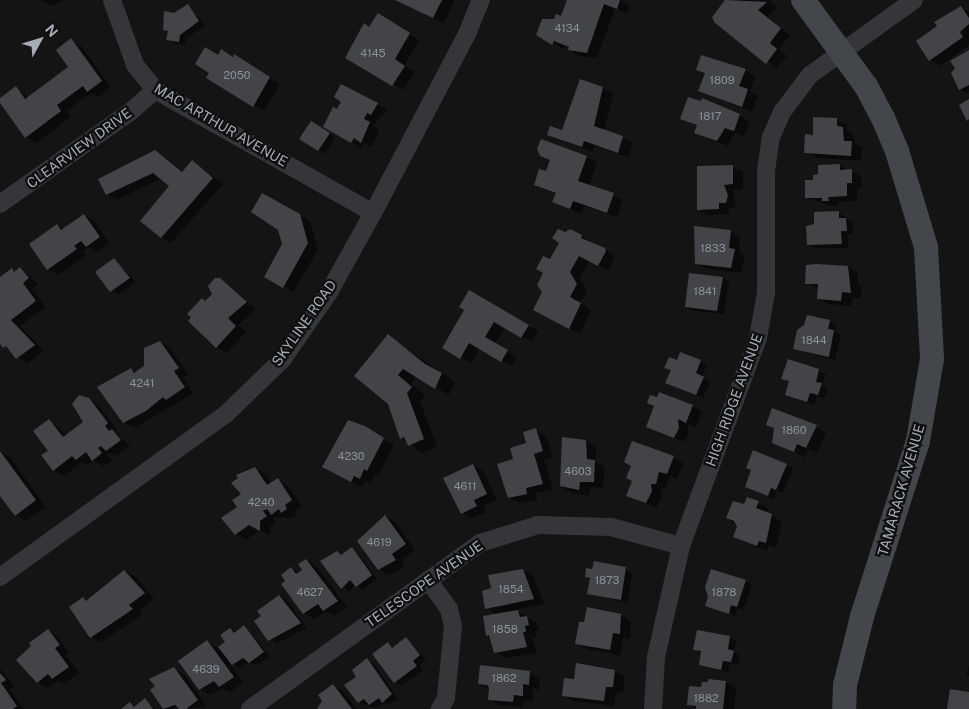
<!DOCTYPE html>
<style>
body{margin:0}
#map{position:relative;width:969px;height:709px;overflow:hidden;background:#141415;font-family:"Public Sans",sans-serif}
div>[style]{position:absolute}
.shadow>*{inset:0;background:#0007}
.building>*{inset:0;background:#434448}
.minor>*{height:18px;margin:-9px;padding:0 9px;transform-origin:9px;border-radius:9px;background:#35363a}
.secondary>*{height:24px;margin:-12px;padding:0 12px;transform-origin:12px;border-radius:12px;background:#43464a}
span{translate:-50% -50%;white-space:nowrap;text-align:center;line-height:1.15;-webkit-text-stroke:4.5px #0f0f10;paint-order:stroke}
.number-label{font-size:11px;color:#8d929a}
.number-label span{-webkit-text-stroke-width:0}
.street-label{font-size:14px;color:#a6acb5}
.north{position:absolute;left:15px;top:15px;width:50px;height:50px;-webkit-text-stroke:4px #0f0f10;paint-order:stroke;rotate:51deg;font-size:14px;font-weight:700;line-height:20px;text-align:center;color:#a6acb5}
.north::after{content:'';display:block;margin:auto;width:18px;height:22px;background:#a6acb5;clip-path:polygon(50% 0,100% 100%,50% 72%,0 100%)}
</style>
<div id="map">
<div class="shadow">
<div style="clip-path:polygon(41px 0,64px 0,51px 6px)"></div>
<div style="clip-path:polygon(399px 0,455px 0,443px 23px)"></div>
<div style="clip-path:polygon(568px 0,621px 0,630px 5px,627px 13px,615px 9px,597px 58px,579px 56px,564px 46px,563px 49px,538px 34px,562px 18px)"></div>
<div style="clip-path:polygon(727px 0,770px 0,777px 8px,767px 16px,790px 35px,779px 49px,787px 56px,776px 68px,713px 17px)"></div>
<div style="clip-path:polygon(188px 6px,205px 25px,186px 39px,185px 45px,174px 43px,168px 39px,169px 32px,164px 29px,174px 15px)"></div>
<div style="clip-path:polygon(961px 8px,969px 12px,969px 45px,940px 66px,930px 60px)"></div>
<div style="clip-path:polygon(388px 20px,419px 40px,404px 66px,415px 72px,403px 90px,347px 58px,370px 28px)"></div>
<div style="clip-path:polygon(71px 40px,81px 46px,111px 87px,98px 97px,92px 93px,66px 111px,71px 117px,36px 143px,26px 137px,0 99px,16px 88px,29px 97px,70px 67px)"></div>
<div style="clip-path:polygon(222px 51px,280px 84px,264px 111px,208px 77px)"></div>
<div style="clip-path:polygon(969px 51px,969px 91px,966px 93px,960px 89px)"></div>
<div style="clip-path:polygon(698px 69px,745px 70px,755px 76px,750px 92px,758px 96px,752px 112px,700px 91px,706px 74px)"></div>
<div style="clip-path:polygon(603px 88px,613px 94px,604px 131px,633px 143px,628px 157px,595px 146px,592px 152px,548px 135px,563px 132px)"></div>
<div style="clip-path:polygon(377px 104px,387px 110px,373px 126px,379px 129px,372px 147px,364px 143px,362px 148px,324px 127px,337px 111px)"></div>
<div style="clip-path:polygon(739px 115px,749px 121px,744px 136px,735px 133px,727px 146px,696px 133px,698px 126px,682px 118px)"></div>
<div style="clip-path:polygon(837px 120px,847px 125px,847px 130px,853px 134px,854px 143px,862px 148px,861px 161px,816px 158px,806px 152px,814px 136px)"></div>
<div style="clip-path:polygon(318px 126px,335px 138px,325px 154px,318px 150px)"></div>
<div style="clip-path:polygon(155px 151px,184px 172px,192px 162px,223px 184px,171px 243px,161px 237px,171px 186px,162px 178px,117px 200px,107px 194px)"></div>
<div style="clip-path:polygon(541px 155px,587px 157px,597px 162px,589px 186px,623px 200px,617px 217px,584px 206px,581px 214px,554px 202px,556px 194px,535px 185px,546px 173px,551px 161px)"></div>
<div style="clip-path:polygon(839px 165px,861px 176px,862px 188px,857px 189px,857px 201px,838px 202px,838px 206px,833px 206px,807px 198px,814px 181px)"></div>
<div style="clip-path:polygon(733px 167px,743px 172px,743px 189px,733px 190px,736px 208px,729px 208px,729px 214px,709px 215px,699px 209px)"></div>
<div style="clip-path:polygon(263px 194px,310px 221px,318px 250px,293px 292px,265px 276px,283px 244px)"></div>
<div style="clip-path:polygon(838px 212px,853px 223px,853px 234px,848px 234px,848px 248px,814px 248px,808px 244px)"></div>
<div style="clip-path:polygon(84px 215px,94px 221px,109px 243px,97px 252px,90px 247px,83px 252px,86px 255px,58px 275px,48px 269px,30px 244px,57px 225px,64px 229px)"></div>
<div style="clip-path:polygon(570px 230px,615px 255px,609px 271px,589px 261px,580px 278px,587px 291px,580px 303px,591px 310px,580px 334px,545px 315px,544px 292px,550px 261px,561px 243px,553px 238px,555px 232px)"></div>
<div style="clip-path:polygon(730px 231px,740px 237px,739px 252px,745px 256px,741px 273px,707px 269px,697px 264px)"></div>
<div style="clip-path:polygon(114px 260px,136px 282px,118px 295px,97px 272px)"></div>
<div style="clip-path:polygon(848px 267px,858px 273px,857px 284px,862px 287px,861px 298px,852px 298px,851px 306px,828px 304px,818px 299px,819px 289px,807px 283px)"></div>
<div style="clip-path:polygon(21px 268px,38px 285px,32px 289px,46px 307px,20px 326px,44px 351px,27px 364px,0 341px,0 279px,12px 270px,16px 272px)"></div>
<div style="clip-path:polygon(690px 275px,723px 278px,729px 282px,724px 314px,693px 311px,686px 307px)"></div>
<div style="clip-path:polygon(220px 279px,256px 309px,238px 325px,246px 332px,227px 353px,217px 347px,206px 302px)"></div>
<div style="clip-path:polygon(469px 292px,538px 331px,532px 342px,505px 327px,495px 344px,517px 357px,512px 366px,480px 348px,471px 363px,443px 347px,465px 309px)"></div>
<div style="clip-path:polygon(830px 321px,836px 325px,835px 332px,841px 335px,835px 360px,794px 349px,805px 326px)"></div>
<div style="clip-path:polygon(388px 336px,455px 382px,449px 395px,417px 376px,411px 384px,425px 395px,420px 401px,437px 447px,422px 453px,402px 438px)"></div>
<div style="clip-path:polygon(160px 342px,170px 348px,188px 374px,183px 378px,194px 393px,134px 428px,123px 422px,131px 369px,136px 372px,145px 367px)"></div>
<div style="clip-path:polygon(681px 353px,707px 365px,702px 377px,710px 382px,703px 398px,674px 386px,672px 370px,666px 367px,677px 361px)"></div>
<div style="clip-path:polygon(789px 361px,826px 374px,822px 385px,828px 388px,824px 398px,817px 396px,814px 405px,786px 394px,790px 382px,783px 378px)"></div>
<div style="clip-path:polygon(89px 400px,99px 406px,117px 430px,115px 431px,130px 446px,117px 456px,110px 453px,107px 454px,112px 460px,103px 466px,93px 460px,87px 465px,82px 462px,64px 476px,54px 470px,49px 451px,49px 420px,67px 436px,85px 422px)"></div>
<div style="clip-path:polygon(648px 403px,692px 406px,702px 412px,696px 427px,687px 424px,689px 434px,684px 442px,648px 427px,655px 407px)"></div>
<div style="clip-path:polygon(773px 409px,826px 432px,817px 453px,808px 449px,805px 457px,773px 443px,777px 433px)"></div>
<div style="clip-path:polygon(349px 421px,394px 445px,378px 476px,375px 474px,370px 483px,365px 481px,362px 487px,333px 472px)"></div>
<div style="clip-path:polygon(536px 430px,546px 436px,553px 457px,544px 459px,553px 489px,535px 493px,537px 500px,519px 503px,509px 497px,514px 460px)"></div>
<div style="clip-path:polygon(564px 439px,586px 441px,596px 447px,596px 462px,605px 467px,603px 488px,591px 487px,589px 495px,573px 494px,563px 488px)"></div>
<div style="clip-path:polygon(0 452px,10px 457px,46px 507px,26px 521px,16px 515px,0 494px)"></div>
<div style="clip-path:polygon(673px 457px,683px 463px,677px 479px,670px 476px,665px 490px,661px 488px,662px 497px,656px 508px,627px 495px,633px 481px)"></div>
<div style="clip-path:polygon(473px 465px,483px 471px,497px 500px,484px 506px,486px 512px,472px 519px,462px 513px)"></div>
<div style="clip-path:polygon(786px 465px,793px 468px,783px 493px,777px 491px,774px 499px,746px 486px,753px 471px)"></div>
<div style="clip-path:polygon(255px 468px,265px 474px,272px 484px,278px 480px,288px 486px,302px 506px,294px 511px,297px 515px,292px 518px,273px 517px,276px 522px,270px 527px,270px 535px,260px 530px,246px 540px,236px 534px,243px 494px,233px 483px,247px 469px)"></div>
<div style="clip-path:polygon(758px 503px,768px 508px,766px 514px,782px 521px,776px 548px,769px 545px,767px 551px,734px 537px,738px 527px,728px 518px,745px 505px)"></div>
<div style="clip-path:polygon(385px 516px,395px 522px,415px 550px,401px 560px,405px 566px,389px 575px,379px 569px,359px 541px)"></div>
<div style="clip-path:polygon(352px 549px,358px 553px,377px 579px,363px 590px,355px 585px,349px 592px,322px 561px,337px 552px,343px 555px)"></div>
<div style="clip-path:polygon(306px 560px,316px 566px,347px 607px,334px 616px,326px 611px,314px 619px,304px 613px,287px 582px,291px 569px,299px 573px)"></div>
<div style="clip-path:polygon(625px 569px,632px 573px,628px 603px,589px 593px,591px 580px,586px 577px)"></div>
<div style="clip-path:polygon(523px 570px,533px 576px,544px 604px,516px 610px,537px 623px,539px 630px,535px 631px,536px 637px,532px 638px,537px 653px,506px 658px,496px 652px,488px 635px,497px 615px,486px 608px,493px 589px)"></div>
<div style="clip-path:polygon(127px 572px,137px 578px,154px 599px,139px 611px,142px 615px,101px 642px,91px 637px,83px 598px,88px 601px)"></div>
<div style="clip-path:polygon(745px 581px,752px 585px,743px 610px,738px 608px,735px 616px,707px 605px)"></div>
<div style="clip-path:polygon(280px 596px,287px 600px,307px 628px,276px 644px,256px 622px,262px 617px,259px 612px)"></div>
<div style="clip-path:polygon(621px 615px,631px 621px,630px 639px,623px 638px,620px 655px,587px 649px,576px 643px,585px 624px)"></div>
<div style="clip-path:polygon(244px 626px,270px 656px,256px 666px,249px 662px,240px 668px,227px 660px,243px 683px,230px 692px,222px 688px,210px 695px,199px 689px,207px 641px,218px 648px,227px 642px,230px 629px,236px 633px)"></div>
<div style="clip-path:polygon(48px 631px,58px 637px,69px 652px,65px 655px,79px 673px,63px 684px,57px 681px,48px 688px,37px 682px)"></div>
<div style="clip-path:polygon(730px 637px,736px 641px,734px 652px,740px 656px,738px 665px,730px 663px,728px 673px,700px 665px,701px 653px,694px 649px)"></div>
<div style="clip-path:polygon(406px 639px,426px 660px,419px 665px,423px 670px,401px 686px,395px 682px,388px 644px,394px 647px)"></div>
<div style="clip-path:polygon(367px 660px,374px 664px,398px 699px,389px 705px,384px 702px,377px 708px,359px 703px,357px 677px)"></div>
<div style="clip-path:polygon(969px 665px,969px 676px,966px 674px)"></div>
<div style="clip-path:polygon(173px 668px,184px 674px,207px 707px,164px 709px,151px 691px)"></div>
<div style="clip-path:polygon(0 669px,15px 686px,10px 690px,24px 709px,0 709px)"></div>
<div style="clip-path:polygon(615px 671px,625px 677px,623px 692px,616px 693px,614px 706px,573px 701px,563px 695px,575px 680px)"></div>
<div style="clip-path:polygon(530px 673px,540px 679px,539px 690px,533px 689px,533px 701px,524px 700px,523px 707px,499px 705px,489px 700px,490px 690px,480px 683px)"></div>
<div style="clip-path:polygon(726px 682px,736px 688px,734px 709px,696px 709px,689px 704px,702px 689px)"></div>
<div style="clip-path:polygon(333px 685px,343px 691px,357px 709px,318px 709px)"></div>
<div style="clip-path:polygon(145px 700px,156px 709px,123px 709px,131px 703px,136px 706px)"></div>
</div>
<div class="building">
<div style="clip-path:polygon(395px 0,442px 0,433px 18px)"></div>
<div style="clip-path:polygon(567px 0,620px 0,617px 9px,604px 4px,587px 53px,568px 50px,569px 47px,554px 41px,552px 45px,536px 35px,542px 19px,554px 19px,556px 14px,561px 16px)"></div>
<div style="clip-path:polygon(725px 0,767px 2px,758px 10px,781px 28px,770px 43px,777px 49px,766px 64px,714px 22px,712px 17px)"></div>
<div style="clip-path:polygon(188px 4px,199px 21px,180px 35px,179px 42px,166px 40px,168px 31px,163px 30px,164px 11px,174px 13px)"></div>
<div style="clip-path:polygon(961px 6px,969px 18px,969px 24px,960px 32px,963px 37px,929px 61px,916px 41px,937px 26px,934px 22px)"></div>
<div style="clip-path:polygon(378px 13px,410px 33px,395px 59px,405px 66px,392px 86px,345px 58px,364px 23px,369px 27px)"></div>
<div style="clip-path:polygon(71px 38px,102px 81px,87px 92px,83px 86px,57px 105px,61px 111px,25px 138px,0 103px,0 98px,16px 86px,25px 99px,68px 67px,56px 50px)"></div>
<div style="clip-path:polygon(205px 47px,218px 55px,221px 49px,233px 57px,234px 54px,270px 77px,253px 107px,206px 78px,209px 73px,195px 64px)"></div>
<div style="clip-path:polygon(969px 50px,969px 85px,959px 90px,951px 73px,955px 68px,950px 61px)"></div>
<div style="clip-path:polygon(701px 55px,746px 69px,739px 86px,748px 89px,742px 107px,698px 91px,705px 73px,696px 70px)"></div>
<div style="clip-path:polygon(580px 79px,603px 87px,594px 126px,623px 136px,618px 153px,584px 141px,582px 147px,547px 135px,550px 126px,562px 130px)"></div>
<div style="clip-path:polygon(341px 84px,378px 103px,371px 115px,367px 113px,364px 119px,370px 122px,361px 143px,354px 138px,351px 143px,323px 127px,333px 107px,337px 109px,341px 102px,334px 97px)"></div>
<div style="clip-path:polygon(688px 97px,701px 101px,702px 98px,740px 114px,734px 131px,725px 128px,717px 141px,694px 133px,697px 125px,680px 119px)"></div>
<div style="clip-path:polygon(969px 99px,969px 119px,967px 121px,959px 105px)"></div>
<div style="clip-path:polygon(813px 117px,837px 118px,837px 126px,843px 127px,844px 141px,852px 141px,851px 156px,804px 153px,805px 134px,813px 135px)"></div>
<div style="clip-path:polygon(311px 121px,330px 133px,318px 151px,299px 139px)"></div>
<div style="clip-path:polygon(541px 139px,587px 156px,578px 181px,614px 193px,607px 213px,573px 201px,570px 209px,552px 202px,556px 193px,534px 185px,539px 169px,546px 171px,550px 160px,540px 156px,537px 149px)"></div>
<div style="clip-path:polygon(155px 150px,182px 172px,192px 160px,213px 178px,161px 238px,140px 221px,169px 186px,153px 173px,106px 195px,98px 179px)"></div>
<div style="clip-path:polygon(840px 164px,840px 170px,852px 169px,852px 183px,847px 183px,847px 196px,828px 197px,829px 201px,822px 201px,822px 198px,805px 198px,805px 180px,813px 180px,813px 175px,818px 174px,818px 165px)"></div>
<div style="clip-path:polygon(733px 165px,733px 184px,724px 185px,728px 195px,726px 203px,719px 203px,719px 209px,697px 210px,697px 166px)"></div>
<div style="clip-path:polygon(262px 193px,300px 214px,308px 243px,283px 288px,264px 277px,282px 244px,278px 230px,251px 212px)"></div>
<div style="clip-path:polygon(839px 211px,839px 218px,846px 218px,847px 231px,841px 231px,842px 244px,807px 245px,806px 226px,814px 224px,814px 212px)"></div>
<div style="clip-path:polygon(84px 214px,100px 237px,86px 247px,81px 241px,74px 246px,77px 249px,47px 270px,29px 244px,57px 224px,61px 230px)"></div>
<div style="clip-path:polygon(694px 226px,731px 230px,729px 248px,735px 249px,731px 268px,695px 264px)"></div>
<div style="clip-path:polygon(558px 229px,565px 232px,570px 229px,582px 235px,581px 238px,605px 248px,606px 251px,598px 266px,579px 256px,570px 272px,577px 284px,570px 297px,581px 303px,569px 329px,533px 310px,542px 292px,537px 285px,543px 273px,536px 269px,543px 256px,550px 259px,559px 243px,552px 238px)"></div>
<div style="clip-path:polygon(114px 258px,130px 278px,110px 292px,95px 272px)"></div>
<div style="clip-path:polygon(817px 264px,848px 266px,851px 293px,842px 292px,841px 301px,817px 299px,818px 284px,805px 284px,806px 265px)"></div>
<div style="clip-path:polygon(20px 267px,29px 278px,23px 283px,36px 301px,11px 320px,35px 345px,16px 359px,6px 346px,3px 348px,0 344px,0 277px,12px 268px,14px 272px)"></div>
<div style="clip-path:polygon(689px 273px,723px 277px,717px 311px,685px 307px)"></div>
<div style="clip-path:polygon(215px 278px,220px 278px,247px 302px,228px 318px,236px 326px,216px 348px,188px 321px,191px 317px,187px 314px,202px 298px,205px 301px,212px 294px,208px 286px)"></div>
<div style="clip-path:polygon(469px 290px,529px 325px,521px 338px,494px 322px,485px 337px,508px 350px,501px 362px,469px 343px,460px 359px,442px 348px,464px 310px,459px 307px)"></div>
<div style="clip-path:polygon(807px 315px,830px 320px,828px 329px,834px 330px,829px 357px,793px 349px,797px 330px,804px 325px)"></div>
<div style="clip-path:polygon(388px 334px,425px 364px,442px 373px,435px 389px,403px 369px,398px 375px,412px 387px,407px 393px,424px 439px,408px 446px,404px 437px,400px 439px,388px 404px,354px 376px)"></div>
<div style="clip-path:polygon(160px 341px,179px 368px,174px 371px,185px 387px,166px 400px,163px 397px,146px 411px,123px 423px,97px 387px,131px 368px,134px 373px,144px 366px,144px 348px)"></div>
<div style="clip-path:polygon(680px 352px,701px 360px,696px 373px,704px 377px,696px 395px,665px 383px,671px 370px,664px 368px,669px 357px,677px 360px)"></div>
<div style="clip-path:polygon(788px 359px,819px 369px,816px 382px,822px 383px,818px 395px,810px 393px,807px 402px,785px 395px,789px 381px,781px 379px)"></div>
<div style="clip-path:polygon(659px 392px,693px 405px,686px 423px,678px 419px,679px 428px,674px 438px,646px 427px,654px 406px,647px 403px,650px 395px,657px 397px)"></div>
<div style="clip-path:polygon(79px 395px,89px 398px,108px 423px,105px 426px,109px 431px,112px 429px,121px 440px,106px 451px,101px 446px,98px 448px,102px 453px,92px 461px,86px 452px,76px 460px,72px 456px,53px 471px,41px 455px,48px 451px,33px 431px,49px 419px,63px 437px,83px 422px,72px 404px)"></div>
<div style="clip-path:polygon(772px 408px,817px 425px,806px 448px,797px 444px,794px 452px,772px 443px,774px 428px,766px 425px)"></div>
<div style="clip-path:polygon(348px 420px,365px 426px,384px 438px,367px 471px,364px 469px,360px 479px,354px 476px,351px 482px,322px 467px)"></div>
<div style="clip-path:polygon(536px 428px,543px 451px,534px 454px,543px 484px,526px 488px,527px 494px,508px 498px,497px 464px,513px 459px,510px 448px,526px 443px,523px 432px)"></div>
<div style="clip-path:polygon(562px 437px,586px 440px,587px 459px,595px 460px,594px 482px,580px 482px,579px 490px,560px 486px)"></div>
<div style="clip-path:polygon(632px 441px,674px 456px,667px 474px,659px 472px,656px 484px,651px 484px,652px 491px,646px 503px,626px 496px,632px 481px,626px 478px,631px 466px,624px 462px)"></div>
<div style="clip-path:polygon(753px 450px,787px 464px,776px 490px,771px 488px,768px 496px,745px 487px,751px 470px,746px 468px)"></div>
<div style="clip-path:polygon(0 451px,36px 500px,15px 516px,0 496px)"></div>
<div style="clip-path:polygon(473px 464px,487px 494px,474px 500px,477px 506px,461px 514px,443px 478px)"></div>
<div style="clip-path:polygon(255px 467px,267px 485px,278px 478px,292px 500px,285px 505px,287px 509px,281px 513px,279px 509px,271px 515px,267px 509px,263px 511px,267px 516px,260px 521px,260px 531px,249px 525px,235px 535px,221px 518px,237px 507px,232px 500px,241px 494px,231px 483px,238px 478px,236px 475px)"></div>
<div style="clip-path:polygon(747px 497px,759px 501px,756px 508px,772px 514px,766px 543px,759px 541px,757px 546px,733px 537px,737px 527px,734px 521px,726px 518px,733px 501px,744px 504px)"></div>
<div style="clip-path:polygon(385px 515px,406px 544px,392px 554px,396px 560px,378px 570px,357px 541px)"></div>
<div style="clip-path:polygon(352px 547px,372px 575px,356px 587px,350px 580px,341px 589px,320px 561px,337px 551px,341px 555px)"></div>
<div style="clip-path:polygon(306px 559px,338px 601px,323px 611px,318px 604px,303px 614px,281px 584px,285px 581px,281px 575px,291px 567px,296px 574px,302px 570px,298px 564px)"></div>
<div style="clip-path:polygon(594px 561px,626px 567px,621px 600px,587px 594px,590px 578px,585px 577px,586px 568px,592px 569px)"></div>
<div style="clip-path:polygon(523px 569px,534px 599px,485px 609px,482px 591px,491px 588px,488px 575px)"></div>
<div style="clip-path:polygon(711px 569px,746px 580px,737px 607px,731px 605px,729px 614px,705px 606px,708px 597px,705px 587px)"></div>
<div style="clip-path:polygon(124px 570px,145px 593px,129px 605px,133px 609px,90px 638px,69px 607px,83px 597px,86px 601px)"></div>
<div style="clip-path:polygon(279px 595px,301px 623px,268px 641px,254px 621px,261px 616px,257px 611px)"></div>
<div style="clip-path:polygon(587px 607px,621px 614px,620px 634px,613px 633px,610px 650px,575px 644px,579px 622px,584px 622px)"></div>
<div style="clip-path:polygon(518px 610px,520px 617px,527px 616px,529px 625px,525px 626px,526px 632px,523px 632px,527px 647px,494px 653px,489px 635px,486px 636px,483px 616px)"></div>
<div style="clip-path:polygon(244px 625px,264px 652px,249px 663px,243px 658px,232px 665px,218px 647px,225px 642px,220px 635px,230px 628px,234px 633px)"></div>
<div style="clip-path:polygon(48px 629px,60px 645px,55px 648px,69px 667px,52px 679px,48px 674px,37px 683px,16px 660px,31px 646px,29px 643px)"></div>
<div style="clip-path:polygon(697px 630px,730px 636px,728px 649px,734px 651px,731px 662px,723px 661px,721px 670px,699px 665px,701px 651px,693px 650px)"></div>
<div style="clip-path:polygon(406px 637px,420px 655px,413px 661px,417px 666px,394px 683px,372px 654px,388px 642px,392px 648px)"></div>
<div style="clip-path:polygon(207px 640px,234px 677px,219px 687px,214px 681px,199px 690px,178px 661px)"></div>
<div style="clip-path:polygon(367px 658px,392px 694px,382px 703px,379px 698px,369px 705px,364px 699px,358px 703px,344px 685px,356px 677px,352px 670px)"></div>
<div style="clip-path:polygon(576px 663px,615px 670px,613px 687px,606px 687px,604px 701px,562px 696px,564px 678px,574px 679px)"></div>
<div style="clip-path:polygon(480px 665px,530px 671px,529px 685px,523px 684px,523px 696px,514px 695px,513px 702px,488px 700px,489px 688px,487px 685px,478px 684px)"></div>
<div style="clip-path:polygon(174px 667px,198px 700px,186px 709px,179px 709px,175px 705px,163px 709px,150px 690px,155px 686px,149px 679px)"></div>
<div style="clip-path:polygon(0 673px,6px 680px,1px 683px,17px 706px,13px 709px,0 709px)"></div>
<div style="clip-path:polygon(708px 679px,726px 681px,723px 709px,696px 709px,696px 706px,687px 705px,689px 686px,701px 687px,702px 682px,708px 682px)"></div>
<div style="clip-path:polygon(333px 684px,352px 709px,317px 709px,322px 701px,318px 695px)"></div>
<div style="clip-path:polygon(950px 689px,969px 692px,969px 709px,947px 709px)"></div>
<div style="clip-path:polygon(145px 698px,153px 709px,121px 709px,130px 702px,134px 707px)"></div>
</div>
<div class="minor">
<div style="left:112px;top:0;width:69px;rotate:70.5deg"></div>
<div style="left:135px;top:65px;width:32px;rotate:51deg"></div>
<div style="left:155px;top:90px;width:250px;rotate:29.4deg"></div>
<div style="left:0;top:204px;width:159px;rotate:-35.3deg"></div>
<div style="left:130px;top:112px;width:33px;rotate:-41deg"></div>
<div style="left:0;top:577px;width:279px;rotate:-35.8deg"></div>
<div style="left:226px;top:414px;width:78px;rotate:-44deg"></div>
<div style="left:282px;top:360px;width:83px;rotate:-55.3deg"></div>
<div style="left:329px;top:292px;width:90px;rotate:-60.9deg"></div>
<div style="left:373px;top:213px;width:202px;rotate:-62.3deg"></div>
<div style="left:467px;top:34px;width:37px;rotate:-68deg"></div>
<div style="left:428px;top:580px;width:36px;rotate:54deg"></div>
<div style="left:449px;top:609px;width:17px;rotate:77deg"></div>
<div style="left:453px;top:626px;width:72px;rotate:95.6deg"></div>
<div style="left:446px;top:698px;width:13px;rotate:119deg"></div>
<div style="left:250px;top:709px;width:284px;rotate:-35.8deg"></div>
<div style="left:480px;top:543px;width:61px;rotate:-17.2deg"></div>
<div style="left:538px;top:525px;width:73px;rotate:1.6deg"></div>
<div style="left:611px;top:527px;width:73px;rotate:15.2deg"></div>
<div style="left:653px;top:709px;width:52px;rotate:-86.7deg"></div>
<div style="left:656px;top:657px;width:114px;rotate:-77.3deg"></div>
<div style="left:681px;top:546px;width:222px;rotate:-69.7deg"></div>
<div style="left:758px;top:338px;width:46px;rotate:-79.9deg"></div>
<div style="left:766px;top:293px;width:122px;rotate:-90deg"></div>
<div style="left:766px;top:171px;width:34px;rotate:-82deg"></div>
<div style="left:771px;top:137px;width:27px;rotate:-66deg"></div>
<div style="left:782px;top:112px;width:46px;rotate:-52.9deg"></div>
<div style="left:810px;top:75px;width:128px;rotate:-35.8deg"></div>
</div>
<div class="secondary">
<div style="left:803px;top:0;width:107px;rotate:53.8deg"></div>
<div style="left:866px;top:86px;width:36px;rotate:62deg"></div>
<div style="left:883px;top:118px;width:36px;rotate:67deg"></div>
<div style="left:897px;top:151px;width:100px;rotate:73.2deg"></div>
<div style="left:926px;top:247px;width:112px;rotate:86.9deg"></div>
<div style="left:932px;top:359px;width:83px;rotate:99.7deg"></div>
<div style="left:918px;top:441px;width:185px;rotate:107.7deg"></div>
<div style="left:862px;top:617px;width:70px;rotate:104deg"></div>
<div style="left:845px;top:685px;width:24px;rotate:92deg"></div>
</div>
<div class="number-label">
<span style="left:567px;top:28px">4134</span>
<span style="left:373px;top:53px">4145</span>
<span style="left:237px;top:75px">2050</span>
<span style="left:722px;top:80px">1809</span>
<span style="left:710px;top:116px">1817</span>
<span style="left:713px;top:248px">1833</span>
<span style="left:705px;top:291px">1841</span>
<span style="left:814px;top:340px">1844</span>
<span style="left:142px;top:383px">4241</span>
<span style="left:794px;top:430px">1860</span>
<span style="left:351px;top:456px">4230</span>
<span style="left:578px;top:471px">4603</span>
<span style="left:465px;top:486px">4611</span>
<span style="left:261px;top:502px">4240</span>
<span style="left:379px;top:542px">4619</span>
<span style="left:607px;top:580px">1873</span>
<span style="left:511px;top:589px">1854</span>
<span style="left:310px;top:592px">4627</span>
<span style="left:724px;top:592px">1878</span>
<span style="left:505px;top:629px">1858</span>
<span style="left:206px;top:669px">4639</span>
<span style="left:504px;top:678px">1862</span>
<span style="left:706px;top:698px">1882</span>
</div>
<div class="street-label">
<span style="left:221px;top:125px;rotate:30deg">MAC ARTHUR AVENUE</span>
<span style="left:79px;top:148px;rotate:-36deg">CLEARVIEW DRIVE</span>
<span style="left:304px;top:323px;rotate:-55deg">SKYLINE ROAD</span>
<span style="left:734px;top:400px;rotate:-70deg">HIGH RIDGE AVENUE</span>
<span style="left:901px;top:490px;rotate:-74deg">TAMARACK AVENUE</span>
<span style="left:424px;top:584px;rotate:-35deg">TELESCOPE AVENUE</span>
</div>
<div class="north">N</div>
</div>
